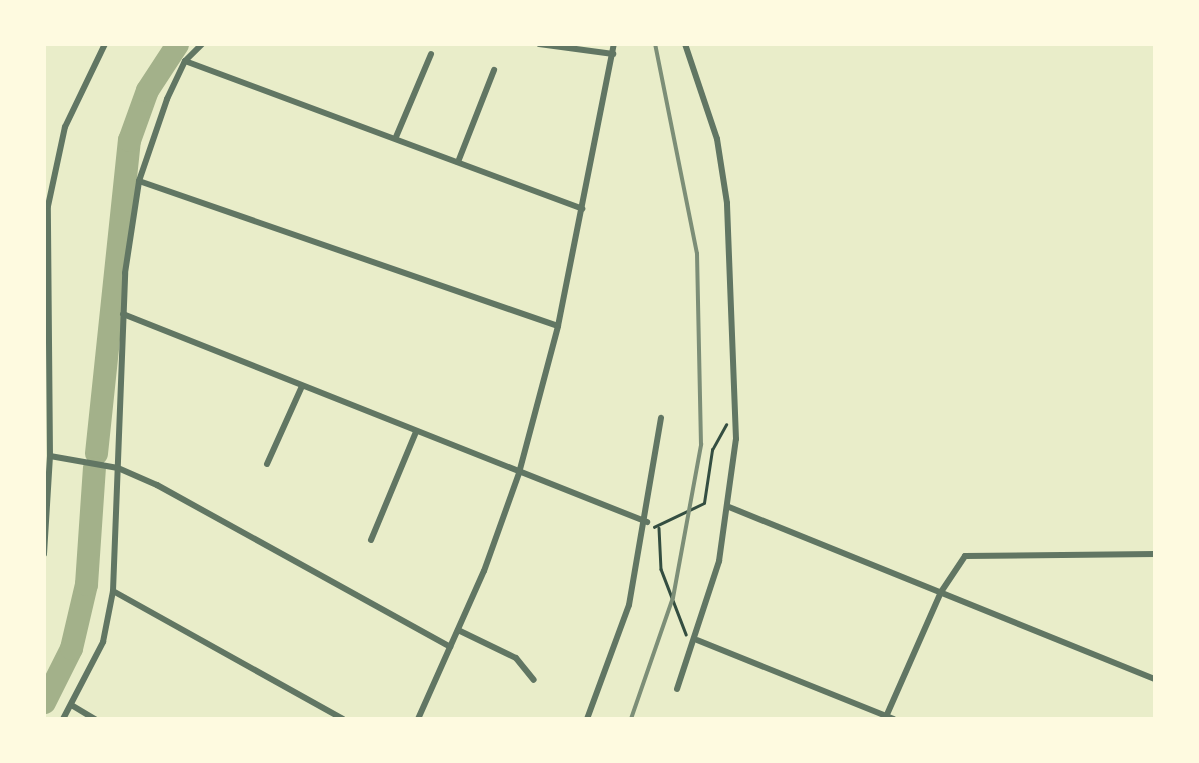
<!DOCTYPE html>
<style>
body{margin:0}
#map{position:relative;width:1199px;height:763px;overflow:hidden;background:#e9edc9;font-family:"Titillium Web",sans-serif}
div>[style]{position:absolute}
.river>*{height:23px;margin:-11.5px;padding:0 11.5px;transform-origin:11.5px;border-radius:11.5px;background:#a3b18a}
.path>*{height:2.5px;margin:-1.25px;padding:0 1.25px;transform-origin:1.25px;border-radius:1.25px;background:#344e41}
.minor>*{height:6px;margin:-3px;padding:0 3px;transform-origin:3px;border-radius:3px;background:#617663}
.rail>*{height:3.5px;margin:-1.75px;padding:0 1.75px;transform-origin:1.75px;border-radius:1.75px;background:#7c8e77}
span{translate:-50% -50%;white-space:nowrap;text-align:center;line-height:1.15;-webkit-text-stroke:7px #fefae0;paint-order:stroke}
.frame{position:absolute;inset:0;border:46px solid #fefae0;pointer-events:none}
</style>
<div id="map">
<div class="river">
<div style="left:96px;top:453px;width:315px;rotate:-84deg"></div>
<div style="left:129px;top:140px;width:53px;rotate:-70.2deg"></div>
<div style="left:147px;top:90px;width:55px;rotate:-56.9deg"></div>
<div style="left:44px;top:702px;width:60px;rotate:-63.4deg"></div>
<div style="left:71px;top:648px;width:66px;rotate:-76.8deg"></div>
<div style="left:86px;top:584px;width:116px;rotate:-86.1deg"></div>
</div>
<div class="path">
<div style="left:654px;top:527px;width:55px;rotate:-25.6deg"></div>
<div style="left:704px;top:503px;width:54px;rotate:-81.4deg"></div>
<div style="left:712px;top:450px;width:29px;rotate:-61deg"></div>
<div style="left:659px;top:528px;width:41px;rotate:87.2deg"></div>
<div style="left:661px;top:569px;width:70px;rotate:69deg"></div>
</div>
<div class="minor">
<div style="left:539px;top:44px;width:75px;rotate:7.7deg"></div>
<div style="left:185px;top:61px;width:424px;rotate:20.4deg"></div>
<div style="left:396px;top:137px;width:90px;rotate:-67.1deg"></div>
<div style="left:458px;top:162px;width:99px;rotate:-68.6deg"></div>
<div style="left:139px;top:181px;width:443px;rotate:19.1deg"></div>
<div style="left:123px;top:314px;width:564px;rotate:21.65deg"></div>
<div style="left:50px;top:456px;width:69px;rotate:10deg"></div>
<div style="left:118px;top:468px;width:43px;rotate:23.6deg"></div>
<div style="left:157px;top:485px;width:335px;rotate:28.9deg"></div>
<div style="left:267px;top:464px;width:85px;rotate:-65.8deg"></div>
<div style="left:729px;top:507px;width:459px;rotate:22deg"></div>
<div style="left:371px;top:540px;width:117px;rotate:-67.4deg"></div>
<div style="left:44px;top:554px;width:98px;rotate:-86.5deg"></div>
<div style="left:50px;top:456px;width:250px;rotate:-90.5deg"></div>
<div style="left:48px;top:206px;width:81px;rotate:-77.9deg"></div>
<div style="left:65px;top:127px;width:92px;rotate:-64.3deg"></div>
<div style="left:113px;top:591px;width:263px;rotate:29.1deg"></div>
<div style="left:458px;top:630px;width:64px;rotate:25.8deg"></div>
<div style="left:516px;top:658px;width:28px;rotate:51deg"></div>
<div style="left:697px;top:640px;width:212px;rotate:21.9deg"></div>
<div style="left:677px;top:689px;width:135px;rotate:-71.8deg"></div>
<div style="left:719px;top:561px;width:123px;rotate:-82.1deg"></div>
<div style="left:736px;top:439px;width:236px;rotate:-92.2deg"></div>
<div style="left:727px;top:203px;width:65px;rotate:-98.9deg"></div>
<div style="left:717px;top:139px;width:100px;rotate:-108.6deg"></div>
<div style="left:73px;top:706px;width:26px;rotate:31deg"></div>
<div style="left:63px;top:719px;width:87px;rotate:-62.5deg"></div>
<div style="left:103px;top:642px;width:52px;rotate:-78.9deg"></div>
<div style="left:113px;top:591px;width:318px;rotate:-87.8deg"></div>
<div style="left:125px;top:273px;width:93px;rotate:-81.3deg"></div>
<div style="left:139px;top:181px;width:87px;rotate:-71.1deg"></div>
<div style="left:167px;top:99px;width:42px;rotate:-64.7deg"></div>
<div style="left:185px;top:61px;width:24px;rotate:-45deg"></div>
<div style="left:418px;top:719px;width:162px;rotate:-66deg"></div>
<div style="left:484px;top:571px;width:104px;rotate:-70.3deg"></div>
<div style="left:519px;top:473px;width:152px;rotate:-75.1deg"></div>
<div style="left:558px;top:326px;width:288px;rotate:-78.8deg"></div>
<div style="left:587px;top:719px;width:121px;rotate:-69.8deg"></div>
<div style="left:629px;top:605px;width:190px;rotate:-80.3deg"></div>
<div style="left:885px;top:719px;width:139px;rotate:-66.2deg"></div>
<div style="left:941px;top:592px;width:43px;rotate:-56.3deg"></div>
<div style="left:965px;top:556px;width:190px;rotate:-0.6deg"></div>
</div>
<div class="rail">
<div style="left:631px;top:719px;width:128px;rotate:-70.9deg"></div>
<div style="left:673px;top:598px;width:156px;rotate:-79.6deg"></div>
<div style="left:701px;top:445px;width:191px;rotate:-91.2deg"></div>
<div style="left:697px;top:254px;width:214px;rotate:-101.3deg"></div>
</div>
<div class="frame"></div>
</div>
